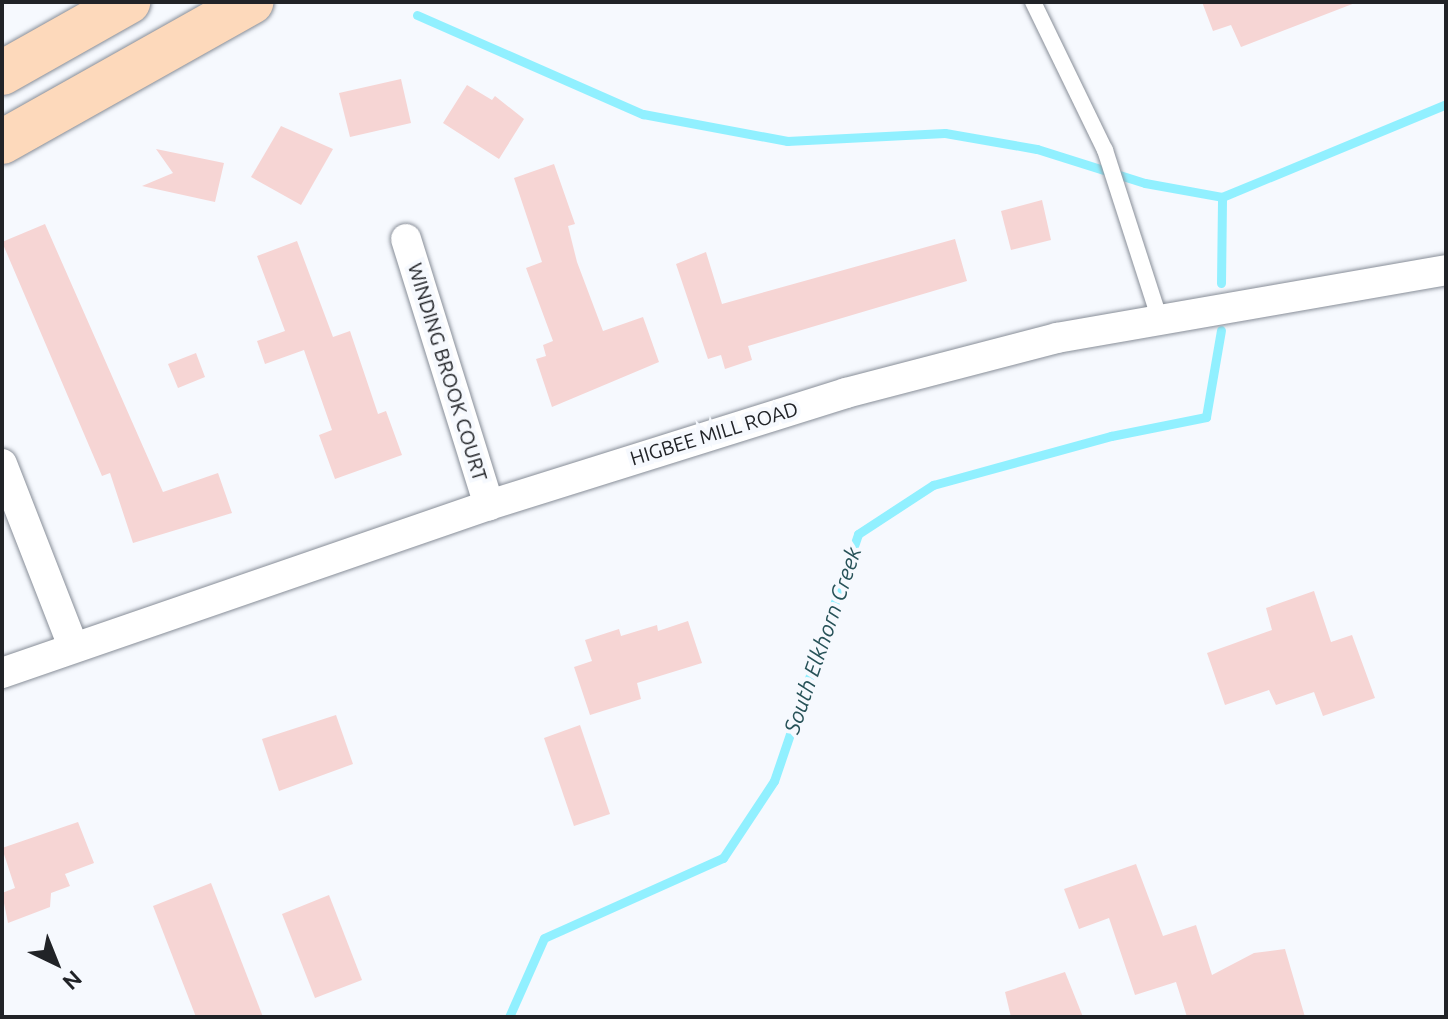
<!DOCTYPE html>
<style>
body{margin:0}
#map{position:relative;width:1448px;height:1019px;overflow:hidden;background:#f6f9fe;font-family:Ubuntu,sans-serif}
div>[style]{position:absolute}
.stream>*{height:9px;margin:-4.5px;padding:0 4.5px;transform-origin:4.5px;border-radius:4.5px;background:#91f0ff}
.building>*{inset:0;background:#f6d5d4}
.roads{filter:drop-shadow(0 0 2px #888e98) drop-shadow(0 0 2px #888e98)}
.service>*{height:16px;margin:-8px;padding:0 8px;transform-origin:8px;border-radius:8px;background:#fff}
.minor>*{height:30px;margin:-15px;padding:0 15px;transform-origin:15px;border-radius:15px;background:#fff}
.primary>*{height:44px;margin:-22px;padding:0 22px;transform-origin:22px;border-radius:22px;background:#fdd9bb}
span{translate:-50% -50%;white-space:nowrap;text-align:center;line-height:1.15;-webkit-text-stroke:8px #f6f9fe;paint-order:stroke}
.street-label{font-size:20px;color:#212327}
.water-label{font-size:22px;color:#275258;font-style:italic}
.frame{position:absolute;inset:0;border:4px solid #212327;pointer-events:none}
.north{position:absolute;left:16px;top:923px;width:80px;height:80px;-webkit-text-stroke:6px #f6f9fe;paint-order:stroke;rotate:137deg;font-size:22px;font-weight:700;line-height:32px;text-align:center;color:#212327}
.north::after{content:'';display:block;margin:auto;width:28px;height:36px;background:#212327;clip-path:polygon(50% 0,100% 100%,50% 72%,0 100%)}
</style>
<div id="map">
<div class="stream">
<div style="left:417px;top:15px;width:247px;rotate:23.7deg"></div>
<div style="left:643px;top:114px;width:147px;rotate:10.6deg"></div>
<div style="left:787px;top:141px;width:158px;rotate:-2.9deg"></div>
<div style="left:945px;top:133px;width:93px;rotate:9.9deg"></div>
<div style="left:1037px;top:149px;width:113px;rotate:17.5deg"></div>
<div style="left:1145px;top:183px;width:78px;rotate:10.3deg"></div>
<div style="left:1221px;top:283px;width:86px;rotate:-89.3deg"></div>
<div style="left:1222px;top:197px;width:243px;rotate:-22.5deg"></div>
<div style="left:509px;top:1017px;width:86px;rotate:-66.1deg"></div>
<div style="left:544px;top:938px;width:196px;rotate:-24.1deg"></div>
<div style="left:723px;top:858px;width:92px;rotate:-56.5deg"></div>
<div style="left:774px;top:781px;width:261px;rotate:-71.2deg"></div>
<div style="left:858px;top:534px;width:90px;rotate:-33.2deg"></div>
<div style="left:933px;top:485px;width:185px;rotate:-15.4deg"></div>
<div style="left:1111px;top:436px;width:97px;rotate:-11.3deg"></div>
<div style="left:1206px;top:417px;width:88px;rotate:-80.2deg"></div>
</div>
<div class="building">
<div style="clip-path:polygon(1202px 2px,1355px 2px,1355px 3px,1241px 47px,1231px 25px,1213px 31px)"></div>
<div style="clip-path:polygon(401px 79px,411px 123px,350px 137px,339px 93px)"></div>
<div style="clip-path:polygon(467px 85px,492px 100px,495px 96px,524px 119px,499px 159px,443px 123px)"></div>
<div style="clip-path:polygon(281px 126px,333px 149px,301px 205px,251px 177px)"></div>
<div style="clip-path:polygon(156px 149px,224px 163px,215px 202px,142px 186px,173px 173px)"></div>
<div style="clip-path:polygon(554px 164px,575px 224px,568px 226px,577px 262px,603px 331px,643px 317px,659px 362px,552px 407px,536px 359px,546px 356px,543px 345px,553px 341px,526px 268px,542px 262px,514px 178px)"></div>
<div style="clip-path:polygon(1042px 200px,1051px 240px,1011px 250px,1001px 211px)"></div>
<div style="clip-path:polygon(45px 224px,163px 492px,218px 473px,232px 513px,133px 543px,110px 473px,102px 476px,2px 242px)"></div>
<div style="clip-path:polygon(955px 239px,967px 281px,748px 346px,752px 360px,725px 369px,721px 355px,708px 359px,676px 264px,706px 252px,722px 304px)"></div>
<div style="clip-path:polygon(297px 241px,333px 337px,350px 331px,378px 414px,386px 411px,402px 455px,335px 479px,319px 435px,332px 430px,304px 350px,265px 364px,257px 341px,285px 331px,257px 256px)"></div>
<div style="clip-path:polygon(196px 353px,205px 377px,178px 388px,168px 364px)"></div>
<div style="clip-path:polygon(1314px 591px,1331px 642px,1352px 635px,1375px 698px,1323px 716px,1314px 692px,1276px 705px,1269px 690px,1225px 705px,1207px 653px,1272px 630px,1266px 608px)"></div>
<div style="clip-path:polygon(688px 621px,702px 663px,637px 683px,641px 699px,590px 715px,574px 667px,592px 661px,585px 640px,619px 629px,621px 636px,657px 625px,658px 631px)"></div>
<div style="clip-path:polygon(336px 715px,353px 764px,279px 791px,262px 739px)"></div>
<div style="clip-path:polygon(580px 725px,610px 814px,574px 826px,544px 738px)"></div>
<div style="clip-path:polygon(78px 822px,94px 863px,65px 874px,70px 886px,51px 893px,50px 907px,8px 923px,2px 893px,15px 888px,2px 848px)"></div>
<div style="clip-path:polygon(1136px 864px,1163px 936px,1196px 925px,1212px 975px,1254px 953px,1285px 949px,1305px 1017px,1187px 1017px,1176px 982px,1135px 995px,1109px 918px,1079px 929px,1064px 889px)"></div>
<div style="clip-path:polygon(211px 883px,263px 1017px,196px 1017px,153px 906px)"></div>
<div style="clip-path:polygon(329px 895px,362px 980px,315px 998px,282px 914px)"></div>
<div style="clip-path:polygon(1065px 972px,1083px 1017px,1011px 1017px,1005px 992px)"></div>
</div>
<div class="roads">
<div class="service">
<div style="left:1033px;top:2px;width:165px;rotate:64.1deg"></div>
<div style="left:1105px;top:150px;width:179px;rotate:72.1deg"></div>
</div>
<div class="minor">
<div style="left:406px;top:239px;width:279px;rotate:72.7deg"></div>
<div style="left:2px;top:464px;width:195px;rotate:68.7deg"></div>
<div style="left:2px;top:673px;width:515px;rotate:-19.03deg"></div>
<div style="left:489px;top:505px;width:374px;rotate:-17.4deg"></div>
<div style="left:846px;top:393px;width:218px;rotate:-14.6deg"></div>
<div style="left:1057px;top:338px;width:395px;rotate:-9.9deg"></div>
</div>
<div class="primary">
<div style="left:2px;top:73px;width:145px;rotate:-29.4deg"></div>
<div style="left:2px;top:142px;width:286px;rotate:-29.3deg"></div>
</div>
</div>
<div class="street-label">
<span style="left:448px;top:372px;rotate:73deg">WINDING BROOK COURT</span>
<span style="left:714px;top:433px;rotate:-17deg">HIGBEE MILL ROAD</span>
</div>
<div class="water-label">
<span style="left:822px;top:640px;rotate:-71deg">South Elkhorn Creek</span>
</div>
<div class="frame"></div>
<div class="north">N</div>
</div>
